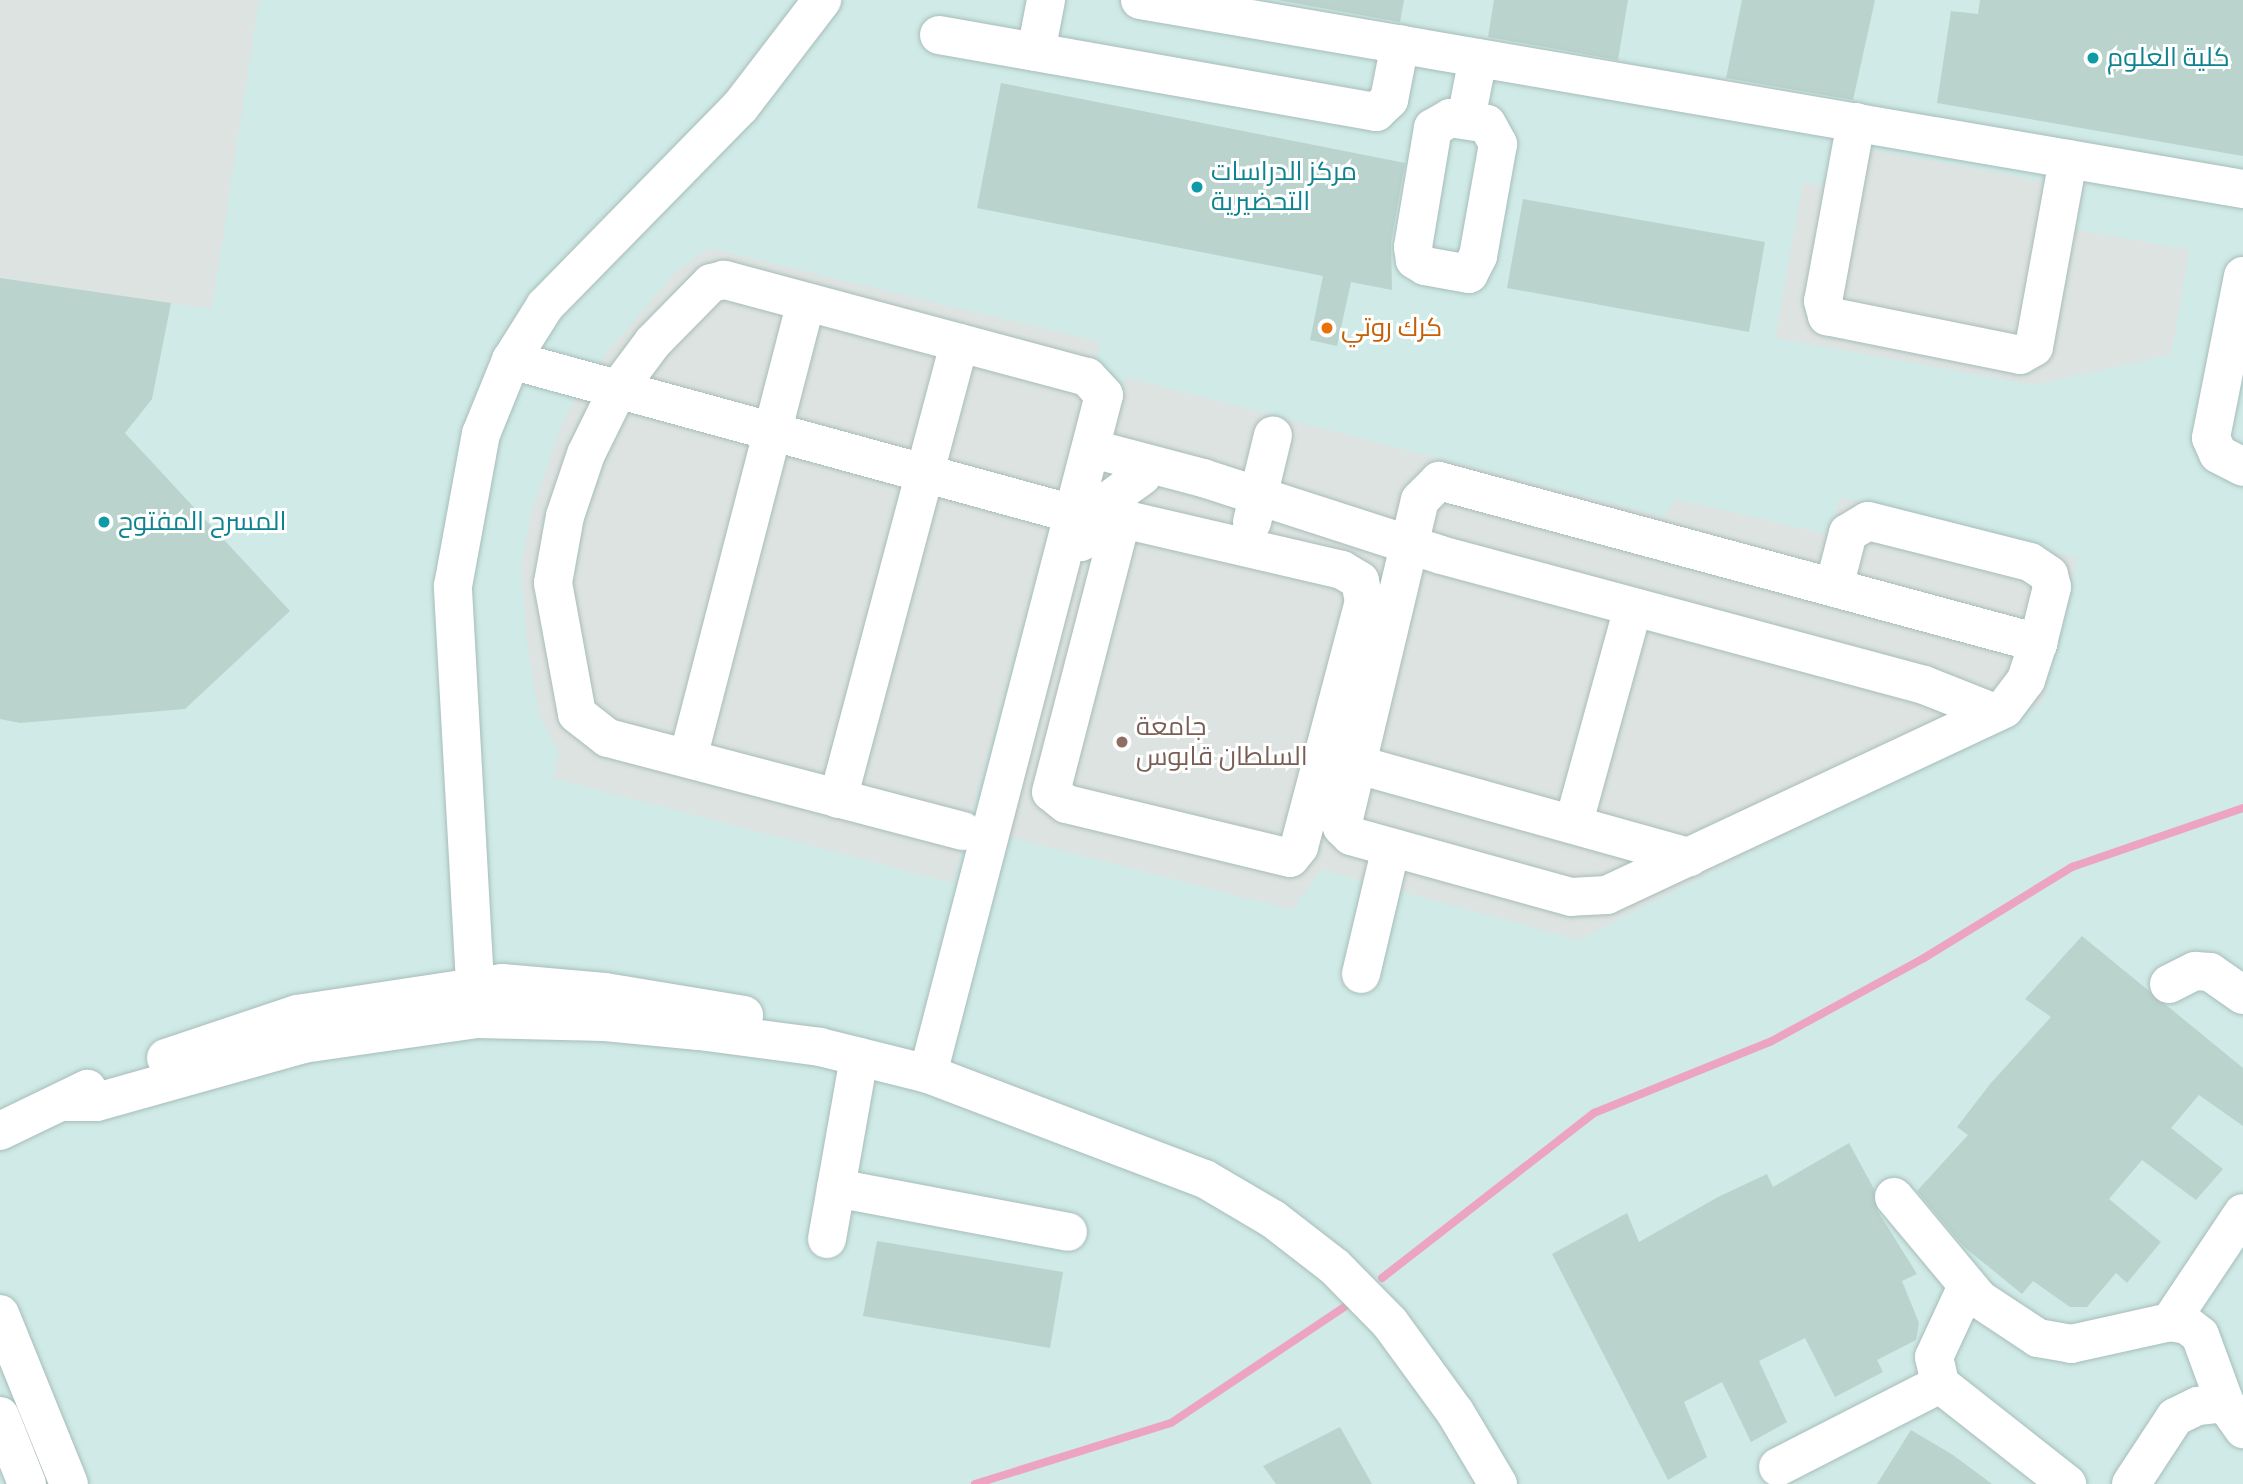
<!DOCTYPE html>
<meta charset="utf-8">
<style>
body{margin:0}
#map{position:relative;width:2243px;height:1484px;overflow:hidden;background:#e5f2f0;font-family:Cabin,Cairo,sans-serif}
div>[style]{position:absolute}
.education>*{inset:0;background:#cfeae7}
.parking>*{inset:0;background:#dde3e1}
.stream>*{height:8px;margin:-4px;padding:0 4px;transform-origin:4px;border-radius:4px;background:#eda3c2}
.building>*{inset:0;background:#bbd3cd}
.roads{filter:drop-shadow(0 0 2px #a8bdb9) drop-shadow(0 0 2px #a8bdb9)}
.minor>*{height:38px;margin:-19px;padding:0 19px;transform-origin:19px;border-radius:19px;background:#fff}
.dots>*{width:19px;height:19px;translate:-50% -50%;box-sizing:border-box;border:4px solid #fff;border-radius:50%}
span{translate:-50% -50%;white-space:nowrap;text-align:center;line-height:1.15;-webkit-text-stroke:6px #fff;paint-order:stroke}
.culture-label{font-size:26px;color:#0d838f}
.left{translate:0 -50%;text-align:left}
.food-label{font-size:26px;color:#c56008}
.education-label{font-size:26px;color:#785e54}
</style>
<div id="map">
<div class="education">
<div style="clip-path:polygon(0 0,2243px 0,2243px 1484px,0 1484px)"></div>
</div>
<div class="parking">
<div style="clip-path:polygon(0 0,259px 0,212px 309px,0 278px)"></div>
<div style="clip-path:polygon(1861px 148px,2048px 182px,2041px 223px,2190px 250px,2171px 355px,2034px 385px,1775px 338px,1803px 182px,1853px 191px)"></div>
<div style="clip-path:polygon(709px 248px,1100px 342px,953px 883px,553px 778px,559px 752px,539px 716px,527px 644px,521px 565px,532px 509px,565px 416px,602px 358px,675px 272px)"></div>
<div style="clip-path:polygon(1126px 377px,1665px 517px,1676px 499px,1830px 535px,1840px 497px,2078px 558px,2043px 702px,1578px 940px,1321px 870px,1292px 910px,1005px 836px)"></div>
</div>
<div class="stream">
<div style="left:1382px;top:1278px;width:269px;rotate:-37.9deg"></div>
<div style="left:1594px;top:1113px;width:190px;rotate:-22deg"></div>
<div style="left:1770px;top:1042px;width:175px;rotate:-28.6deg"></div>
<div style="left:1924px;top:958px;width:174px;rotate:-31.6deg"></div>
<div style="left:2072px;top:867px;width:181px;rotate:-19deg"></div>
<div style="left:975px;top:1484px;width:205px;rotate:-17.3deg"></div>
<div style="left:1171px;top:1423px;width:218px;rotate:-33.8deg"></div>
</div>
<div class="building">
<div style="clip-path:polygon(1277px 0,1404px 0,1400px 22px)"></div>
<div style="clip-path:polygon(1494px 0,1628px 0,1618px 60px,1488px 37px)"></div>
<div style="clip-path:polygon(1742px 0,1875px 0,1853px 100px,1726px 78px)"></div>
<div style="clip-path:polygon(1980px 0,2243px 0,2243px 156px,1937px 103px,1951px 11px,1978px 14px)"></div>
<div style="clip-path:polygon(1001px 83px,1405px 163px,1391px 243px,1392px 290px,1351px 282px,1337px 346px,1310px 340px,1323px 276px,977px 208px)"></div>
<div style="clip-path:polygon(1523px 199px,1765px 242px,1749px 332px,1507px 288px)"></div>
<div style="clip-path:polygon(0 278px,171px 303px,152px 399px,125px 433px,290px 611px,185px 709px,20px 723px,0 719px)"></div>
<div style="clip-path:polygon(2082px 936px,2243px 1068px,2243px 1126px,2199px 1095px,2171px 1128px,2223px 1169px,2196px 1200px,2142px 1160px,2109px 1199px,2161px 1242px,2127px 1283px,2116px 1273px,2087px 1307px,2070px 1307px,2033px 1281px,2022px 1294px,1963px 1246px,1917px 1191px,1968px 1135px,1957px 1127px,1990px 1084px,2051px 1017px,2025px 999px)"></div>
<div style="clip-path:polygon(1849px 1143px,1874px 1189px,1877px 1210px,1917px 1274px,1902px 1281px,1919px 1323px,1916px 1340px,1877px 1360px,1883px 1372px,1835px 1397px,1805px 1338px,1759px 1361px,1787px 1422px,1751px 1442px,1722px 1382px,1684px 1402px,1707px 1457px,1668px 1480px,1552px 1254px,1627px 1213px,1639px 1242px,1718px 1197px,1767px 1174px,1773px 1187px)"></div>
<div style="clip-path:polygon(877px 1241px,1063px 1272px,1050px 1348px,863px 1316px)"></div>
<div style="clip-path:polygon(1340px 1427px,1372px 1484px,1276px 1484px,1263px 1466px)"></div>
<div style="clip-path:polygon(1911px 1430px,1953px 1455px,1992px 1484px,1877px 1484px)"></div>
</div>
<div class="roads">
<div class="minor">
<div style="left:1140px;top:0;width:1119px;rotate:9.72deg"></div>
<div style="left:939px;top:35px;width:444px;rotate:10deg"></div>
<div style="left:1376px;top:112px;width:18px;rotate:-43deg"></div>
<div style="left:1389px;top:100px;width:57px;rotate:-78.9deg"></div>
<div style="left:1036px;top:52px;width:53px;rotate:-79.1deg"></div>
<div style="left:1450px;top:118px;width:37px;rotate:9deg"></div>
<div style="left:1487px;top:124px;width:23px;rotate:61deg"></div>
<div style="left:1498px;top:144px;width:114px;rotate:100.1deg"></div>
<div style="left:1478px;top:256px;width:20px;rotate:117deg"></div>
<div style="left:1469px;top:274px;width:45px;rotate:-169.7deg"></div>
<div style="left:1425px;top:266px;width:12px;rotate:-149deg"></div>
<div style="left:1415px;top:260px;width:13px;rotate:-99deg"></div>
<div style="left:1413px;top:247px;width:121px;rotate:-80.5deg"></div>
<div style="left:1433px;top:128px;width:20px;rotate:-30deg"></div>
<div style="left:1466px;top:119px;width:62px;rotate:-78.9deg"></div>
<div style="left:1856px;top:122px;width:182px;rotate:100.4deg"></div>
<div style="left:1823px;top:301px;width:16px;rotate:75deg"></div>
<div style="left:1827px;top:316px;width:197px;rotate:11.4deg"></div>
<div style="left:2020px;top:355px;width:16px;rotate:-30deg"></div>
<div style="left:2034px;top:347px;width:191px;rotate:-79.7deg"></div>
<div style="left:2243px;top:276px;width:165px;rotate:101.2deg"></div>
<div style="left:2211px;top:438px;width:17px;rotate:66deg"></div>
<div style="left:2218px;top:454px;width:28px;rotate:27deg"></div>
<div style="left:511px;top:360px;width:606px;rotate:15.32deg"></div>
<div style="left:1093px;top:449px;width:114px;rotate:14.8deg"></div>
<div style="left:1203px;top:478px;width:250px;rotate:17.9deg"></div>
<div style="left:1441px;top:555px;width:500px;rotate:15.06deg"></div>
<div style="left:1924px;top:685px;width:76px;rotate:21.5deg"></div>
<div style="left:1127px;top:520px;width:221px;rotate:13.1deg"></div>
<div style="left:1342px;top:570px;width:21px;rotate:31deg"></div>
<div style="left:1360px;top:581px;width:20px;rotate:79deg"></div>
<div style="left:1364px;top:601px;width:254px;rotate:104.8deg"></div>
<div style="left:1299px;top:847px;width:14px;rotate:129deg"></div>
<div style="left:1290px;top:858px;width:230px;rotate:-166.4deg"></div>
<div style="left:1066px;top:804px;width:19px;rotate:-141deg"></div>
<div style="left:1051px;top:792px;width:271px;rotate:-75.5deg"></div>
<div style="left:1119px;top:530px;width:13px;rotate:-51deg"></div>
<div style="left:1252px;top:522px;width:89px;rotate:-76.4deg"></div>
<div style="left:1081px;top:542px;width:50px;rotate:-56.3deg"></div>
<div style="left:1109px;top:500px;width:41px;rotate:-36deg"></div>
<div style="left:1834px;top:587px;width:56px;rotate:-75.5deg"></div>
<div style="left:1848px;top:533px;width:23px;rotate:-31deg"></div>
<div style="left:1868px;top:521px;width:167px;rotate:14.2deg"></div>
<div style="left:2030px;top:562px;width:23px;rotate:34deg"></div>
<div style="left:2049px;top:575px;width:12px;rotate:76deg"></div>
<div style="left:2052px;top:587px;width:58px;rotate:104deg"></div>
<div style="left:2038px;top:643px;width:39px;rotate:108deg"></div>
<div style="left:2026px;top:680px;width:36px;rotate:127deg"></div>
<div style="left:2004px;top:709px;width:438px;rotate:154.9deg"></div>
<div style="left:1607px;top:895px;width:36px;rotate:177deg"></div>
<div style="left:1571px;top:897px;width:228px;rotate:-164.5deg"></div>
<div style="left:1351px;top:836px;width:13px;rotate:-135deg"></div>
<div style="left:1342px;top:827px;width:336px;rotate:-76.6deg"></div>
<div style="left:1420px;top:500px;width:27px;rotate:-45deg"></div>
<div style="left:1439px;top:481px;width:621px;rotate:15.13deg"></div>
<div style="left:688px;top:758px;width:471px;rotate:-75.5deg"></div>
<div style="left:1355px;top:764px;width:347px;rotate:15.6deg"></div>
<div style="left:838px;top:799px;width:472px;rotate:-75.1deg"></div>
<div style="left:1574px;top:822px;width:222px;rotate:-74.6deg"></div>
<div style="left:1361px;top:974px;width:130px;rotate:-76.7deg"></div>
<div style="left:2169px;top:984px;width:29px;rotate:-27deg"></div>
<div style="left:2195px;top:971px;width:15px;rotate:4deg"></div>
<div style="left:2210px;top:972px;width:40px;rotate:34.9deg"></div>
<div style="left:477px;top:1019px;width:434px;rotate:-93.2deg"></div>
<div style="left:453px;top:586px;width:155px;rotate:-79.6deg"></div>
<div style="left:481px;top:434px;width:80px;rotate:-67.9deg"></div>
<div style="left:511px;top:360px;width:64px;rotate:-57.8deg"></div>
<div style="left:545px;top:306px;width:279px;rotate:-45.6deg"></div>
<div style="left:740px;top:107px;width:135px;rotate:-52.5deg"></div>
<div style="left:166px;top:1058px;width:138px;rotate:-18.6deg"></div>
<div style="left:297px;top:1014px;width:207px;rotate:-8.6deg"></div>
<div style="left:502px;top:983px;width:103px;rotate:5deg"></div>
<div style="left:605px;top:992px;width:141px;rotate:9.4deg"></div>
<div style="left:928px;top:1074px;width:701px;rotate:-75.47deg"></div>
<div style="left:1104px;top:395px;width:25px;rotate:-133deg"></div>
<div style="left:1087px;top:377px;width:376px;rotate:-165deg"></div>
<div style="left:724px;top:280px;width:13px;rotate:167deg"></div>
<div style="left:711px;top:283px;width:83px;rotate:134.5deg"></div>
<div style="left:653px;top:342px;width:59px;rotate:126.7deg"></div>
<div style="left:618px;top:389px;width:72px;rotate:116.2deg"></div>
<div style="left:586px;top:454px;width:65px;rotate:108.7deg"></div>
<div style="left:565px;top:516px;width:68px;rotate:100.2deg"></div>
<div style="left:553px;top:583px;width:133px;rotate:79.6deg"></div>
<div style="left:577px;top:714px;width:39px;rotate:38deg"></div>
<div style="left:608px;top:738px;width:367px;rotate:14.7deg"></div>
<div style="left:65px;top:1102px;width:32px"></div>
<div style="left:97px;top:1102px;width:214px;rotate:-15.7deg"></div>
<div style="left:303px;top:1044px;width:176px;rotate:-8.2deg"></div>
<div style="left:477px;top:1019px;width:128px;rotate:1.3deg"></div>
<div style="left:605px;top:1022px;width:94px;rotate:5.5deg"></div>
<div style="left:699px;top:1031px;width:122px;rotate:7.5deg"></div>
<div style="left:820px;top:1047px;width:111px;rotate:14deg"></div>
<div style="left:928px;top:1074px;width:296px;rotate:20.8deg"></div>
<div style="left:1205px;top:1179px;width:79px;rotate:30.5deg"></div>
<div style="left:1273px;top:1219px;width:78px;rotate:37.7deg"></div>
<div style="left:1335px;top:1267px;width:78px;rotate:45.5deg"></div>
<div style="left:1390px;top:1323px;width:110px;rotate:53.9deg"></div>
<div style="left:1455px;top:1412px;width:84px;rotate:59.2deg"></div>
<div style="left:0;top:1131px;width:97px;rotate:-25.8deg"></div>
<div style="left:836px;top:1188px;width:236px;rotate:10.7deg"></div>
<div style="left:1894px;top:1197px;width:133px;rotate:50.2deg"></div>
<div style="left:1979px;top:1299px;width:71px;rotate:33.5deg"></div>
<div style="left:2038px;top:1338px;width:34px;rotate:10deg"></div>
<div style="left:2071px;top:1344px;width:101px;rotate:-12.5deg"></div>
<div style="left:2170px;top:1322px;width:17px;rotate:10deg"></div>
<div style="left:2187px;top:1325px;width:16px;rotate:38deg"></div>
<div style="left:2200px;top:1335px;width:72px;rotate:69.8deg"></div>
<div style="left:2225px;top:1403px;width:32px;rotate:55deg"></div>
<div style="left:827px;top:1239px;width:185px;rotate:-80deg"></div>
<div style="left:1967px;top:1286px;width:78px;rotate:114.9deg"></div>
<div style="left:1934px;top:1357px;width:28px;rotate:77deg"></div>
<div style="left:1940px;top:1384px;width:162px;rotate:38.2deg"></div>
<div style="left:0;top:1314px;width:183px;rotate:67.9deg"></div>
<div style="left:2170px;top:1322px;width:131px;rotate:-56.2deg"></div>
<div style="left:0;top:1416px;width:73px;rotate:68.3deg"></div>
<div style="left:1778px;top:1467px;width:182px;rotate:-27.1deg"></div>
<div style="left:2131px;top:1484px;width:80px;rotate:-56.7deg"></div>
<div style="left:2175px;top:1417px;width:25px;rotate:-26deg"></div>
<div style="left:2198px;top:1406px;width:27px;rotate:-6deg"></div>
</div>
</div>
<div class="dots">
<div style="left:2093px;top:58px;background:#0f9aa8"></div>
<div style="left:1197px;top:187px;background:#0f9aa8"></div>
<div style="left:1327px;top:328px;background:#e8710a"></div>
<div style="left:104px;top:522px;background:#0f9aa8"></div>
<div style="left:1122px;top:742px;background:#8d6e63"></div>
</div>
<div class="culture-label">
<span class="left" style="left:2107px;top:58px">كلية العلوم</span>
<span class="left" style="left:1211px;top:187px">مركز الدراسات<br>التحضيرية</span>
<span class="left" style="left:118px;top:522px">المسرح المفتوح</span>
</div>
<div class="food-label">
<span class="left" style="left:1341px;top:328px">كرك روتي</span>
</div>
<div class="education-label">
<span class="left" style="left:1136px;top:742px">جامعة<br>السلطان قابوس</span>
</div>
</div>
